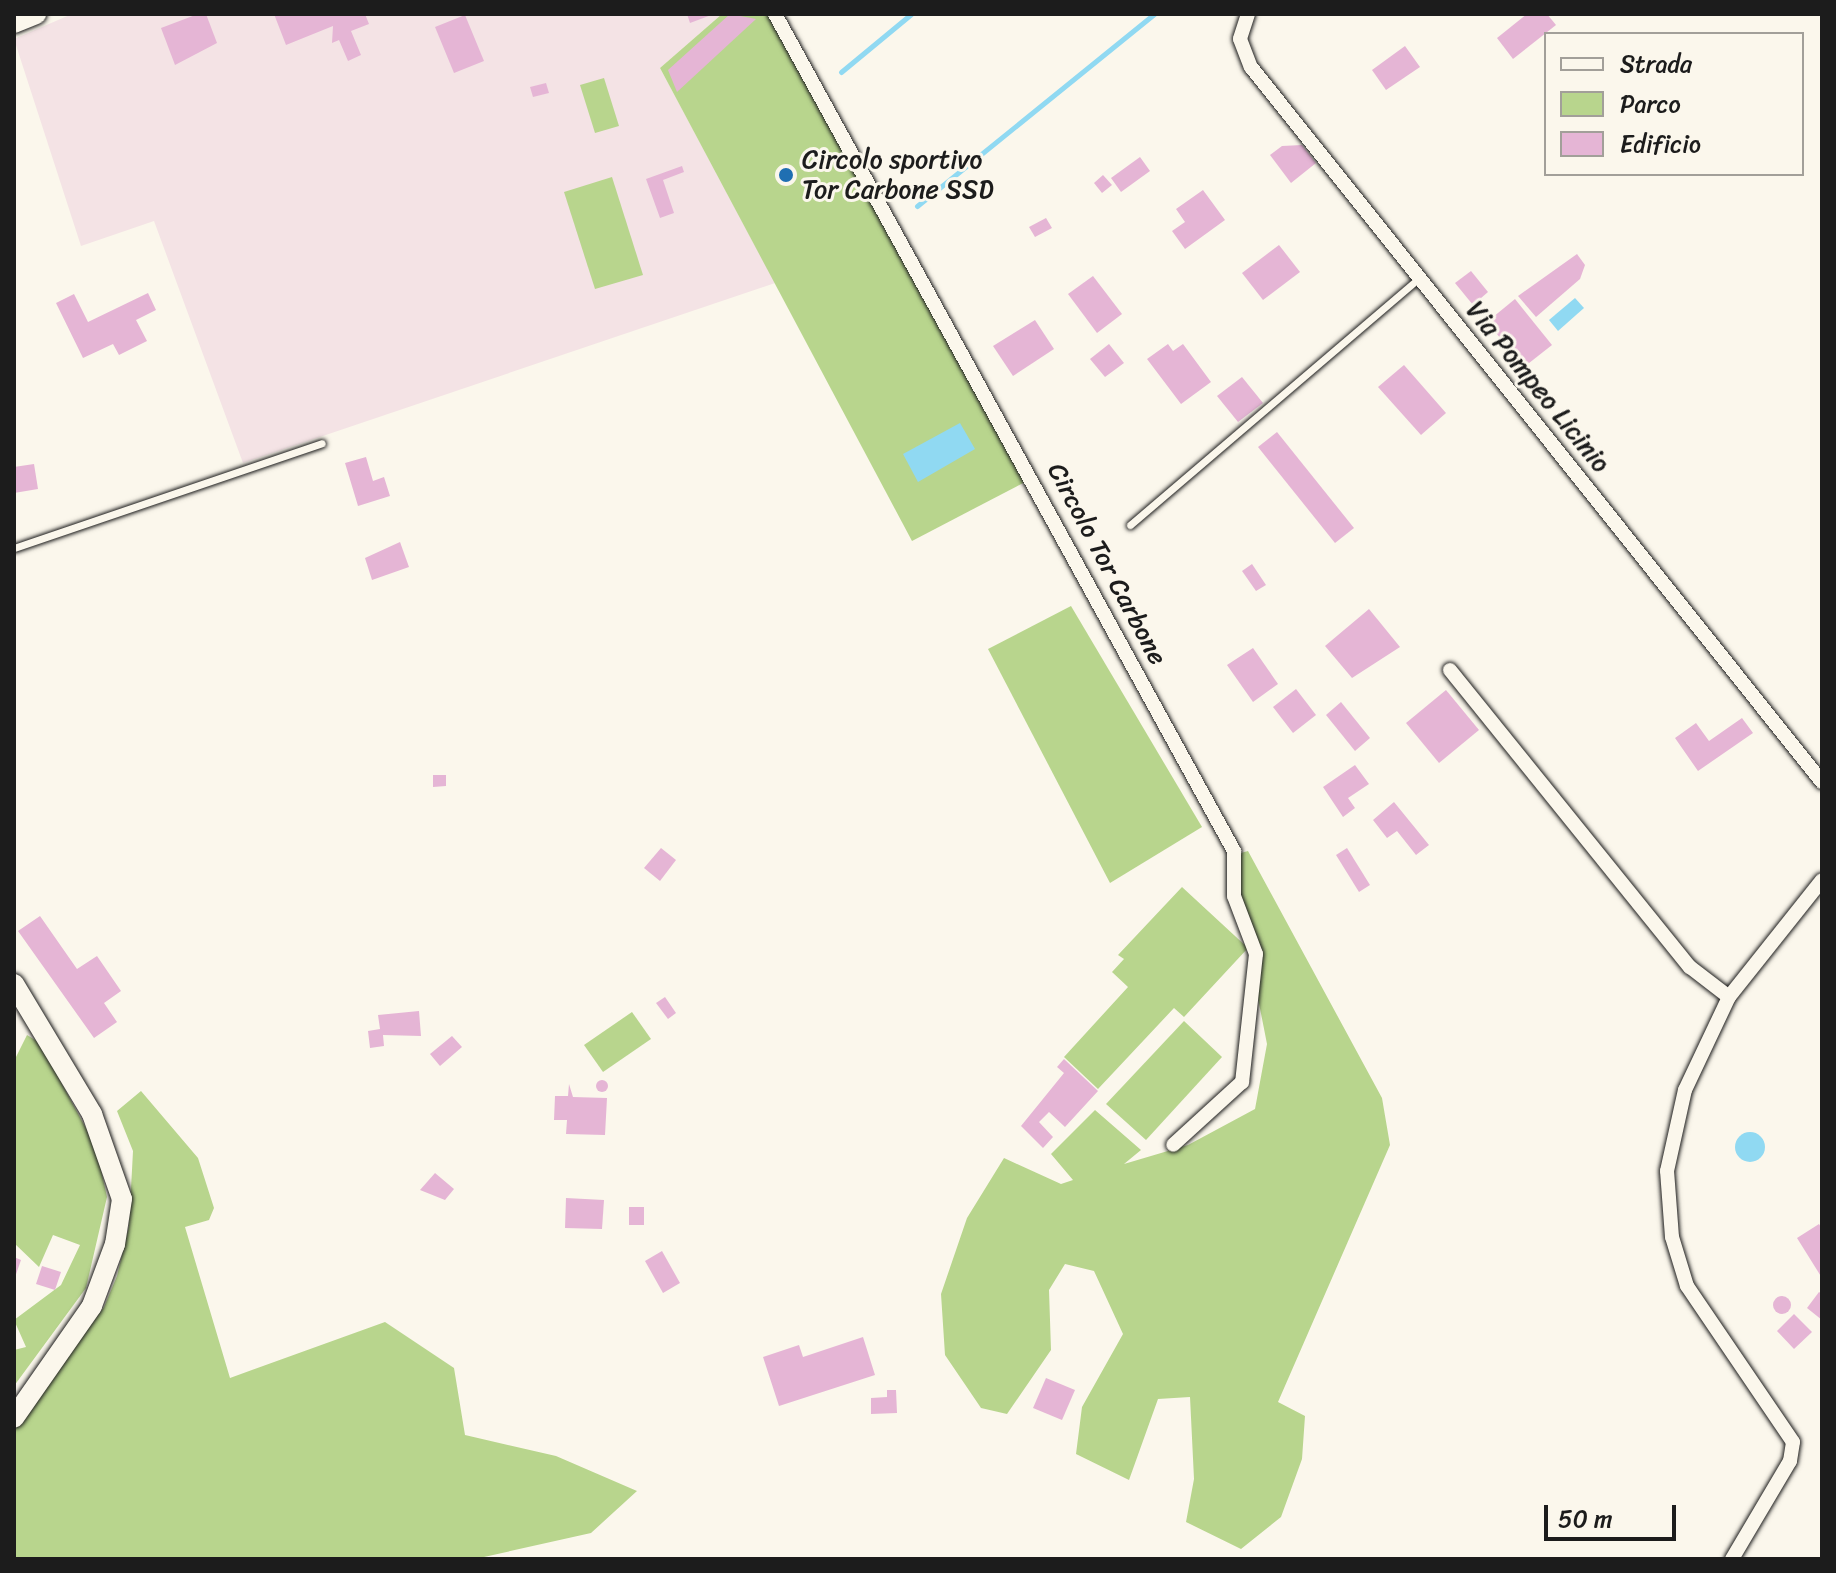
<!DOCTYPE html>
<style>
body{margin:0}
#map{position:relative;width:1836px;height:1573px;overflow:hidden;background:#fbf7ec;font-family:Sriracha,sans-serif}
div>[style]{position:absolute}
.built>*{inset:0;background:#f4e3e5}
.green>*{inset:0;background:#b8d58d}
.water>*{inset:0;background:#90d9f2}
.round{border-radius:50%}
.stream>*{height:5px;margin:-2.5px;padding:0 2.5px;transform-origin:2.5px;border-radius:2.5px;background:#90d9f2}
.building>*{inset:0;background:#e5b5d5}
.roads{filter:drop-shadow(0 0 2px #1c1c1c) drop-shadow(0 0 2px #1c1c1c)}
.lane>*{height:7px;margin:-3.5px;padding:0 3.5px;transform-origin:3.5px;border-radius:3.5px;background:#fbf7ec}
.street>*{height:14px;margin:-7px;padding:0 7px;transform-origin:7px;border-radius:7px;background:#fbf7ec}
.secondary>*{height:20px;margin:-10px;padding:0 10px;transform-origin:10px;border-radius:10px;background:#fbf7ec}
.dots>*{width:22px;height:22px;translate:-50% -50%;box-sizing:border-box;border:4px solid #fbf7ec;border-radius:50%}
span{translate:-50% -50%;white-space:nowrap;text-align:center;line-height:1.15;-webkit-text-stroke:6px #fbf7ec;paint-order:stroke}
.poi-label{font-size:26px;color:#1c1c1c}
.left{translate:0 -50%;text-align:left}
.street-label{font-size:26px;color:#1c1c1c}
.frame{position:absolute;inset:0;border:16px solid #1c1c1c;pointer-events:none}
.legend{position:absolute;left:1544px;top:32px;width:260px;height:144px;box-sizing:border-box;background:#fbf7ec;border:2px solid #a29f99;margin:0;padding:10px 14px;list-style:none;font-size:24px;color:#1c1c1c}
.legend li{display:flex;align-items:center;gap:16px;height:40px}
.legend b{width:40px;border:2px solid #a29f99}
.scale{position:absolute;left:1544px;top:1505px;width:132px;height:36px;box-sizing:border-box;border:4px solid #1c1c1c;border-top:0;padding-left:10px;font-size:24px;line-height:28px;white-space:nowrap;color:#1c1c1c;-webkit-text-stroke:6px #fbf7ec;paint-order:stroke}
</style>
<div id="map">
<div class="built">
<div style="clip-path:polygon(72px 14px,722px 14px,660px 68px,775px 283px,243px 463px,154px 221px,81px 246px,14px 39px)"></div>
</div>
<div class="green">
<div style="clip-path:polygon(722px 14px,767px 14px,1025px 482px,912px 541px,660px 68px)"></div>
<div style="clip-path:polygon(604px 78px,619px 126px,595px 133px,580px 85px)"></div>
<div style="clip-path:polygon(612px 177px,643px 275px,595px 289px,564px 192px)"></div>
<div style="clip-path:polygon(1071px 606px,1202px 827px,1110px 883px,988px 649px)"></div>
<div style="clip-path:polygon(1248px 851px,1382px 1098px,1390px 1145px,1278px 1402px,1305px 1416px,1302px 1459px,1281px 1517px,1241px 1549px,1186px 1522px,1194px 1479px,1190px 1397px,1158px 1399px,1129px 1480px,1076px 1454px,1082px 1407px,1123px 1334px,1094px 1271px,1065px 1264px,1049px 1290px,1051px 1350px,1007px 1414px,981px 1408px,945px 1355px,941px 1294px,967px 1218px,1004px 1158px,1061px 1184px,1073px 1180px,1051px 1154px,1095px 1110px,1141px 1150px,1124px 1164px,1188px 1145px,1255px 1109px,1267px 1044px,1230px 856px)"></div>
<div style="clip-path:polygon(1182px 887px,1248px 948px,1184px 1017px,1174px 1008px,1098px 1089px,1064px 1057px,1128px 987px,1112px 972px,1124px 959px,1118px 955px)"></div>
<div style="clip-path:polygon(632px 1012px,651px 1039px,603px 1072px,584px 1045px)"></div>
<div style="clip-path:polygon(1184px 1021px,1222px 1057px,1146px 1140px,1106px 1104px)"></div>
<div style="clip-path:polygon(27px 1035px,40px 1043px,96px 1147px,107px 1197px,86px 1288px,14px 1386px,14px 1350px,26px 1347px,14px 1320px,61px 1285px,80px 1245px,53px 1235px,39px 1267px,14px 1243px,14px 1061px)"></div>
<div style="clip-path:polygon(141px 1091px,198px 1158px,214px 1208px,209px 1220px,185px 1227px,230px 1378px,385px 1322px,454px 1368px,465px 1435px,556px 1456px,637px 1491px,591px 1533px,475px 1559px,14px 1559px,14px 1429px,104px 1307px,117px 1276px,129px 1226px,133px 1151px,117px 1111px)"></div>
</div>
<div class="water">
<div style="clip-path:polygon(1575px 298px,1584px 308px,1558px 331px,1549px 320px)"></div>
<div style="clip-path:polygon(960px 423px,975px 449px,918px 482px,903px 454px)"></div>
<div class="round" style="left:1735px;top:1132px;width:30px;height:30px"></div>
</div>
<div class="stream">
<div style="left:841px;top:72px;width:91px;rotate:-39.6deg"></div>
<div style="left:917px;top:206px;width:305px;rotate:-39deg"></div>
</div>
<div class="building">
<div style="clip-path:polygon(198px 14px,206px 14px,217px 43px,175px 65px,161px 28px)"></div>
<div style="clip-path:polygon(274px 14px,365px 14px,369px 24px,351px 31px,361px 55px,348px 61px,339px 40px,332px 43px,333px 26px,286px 45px)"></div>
<div style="clip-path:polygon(687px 14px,714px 14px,690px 23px)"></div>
<div style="clip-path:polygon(730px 14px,756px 19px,677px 92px,668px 70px)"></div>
<div style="clip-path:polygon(1527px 14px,1547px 14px,1556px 25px,1513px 59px,1497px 38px)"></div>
<div style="clip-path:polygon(465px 15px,484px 61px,454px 73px,435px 27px)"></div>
<div style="clip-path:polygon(1405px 46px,1420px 67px,1386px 90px,1372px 70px)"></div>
<div style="clip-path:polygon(546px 83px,549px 93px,533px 97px,530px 87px)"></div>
<div style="clip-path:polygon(1302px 145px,1316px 163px,1291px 183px,1270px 155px,1282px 146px)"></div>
<div style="clip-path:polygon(1140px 157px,1150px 171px,1121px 192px,1111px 178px)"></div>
<div style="clip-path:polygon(682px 166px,684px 172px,663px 180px,674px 213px,660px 218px,646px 179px)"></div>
<div style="clip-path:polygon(1103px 175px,1112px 185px,1102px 193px,1094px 183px)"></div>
<div style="clip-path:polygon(1203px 190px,1225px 220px,1185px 249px,1172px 231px,1185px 222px,1176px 209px)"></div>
<div style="clip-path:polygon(1046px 218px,1052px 228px,1035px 237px,1029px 227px)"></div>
<div style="clip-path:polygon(1279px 245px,1300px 272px,1263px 300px,1242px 273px)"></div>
<div style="clip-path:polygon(1577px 254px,1585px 265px,1580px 279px,1536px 317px,1518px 296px)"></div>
<div style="clip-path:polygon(1471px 271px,1488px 292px,1473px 305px,1455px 283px)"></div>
<div style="clip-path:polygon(1093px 276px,1122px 314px,1097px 333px,1068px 294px)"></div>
<div style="clip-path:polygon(148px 293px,156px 310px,136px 320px,147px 341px,119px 355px,113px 344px,83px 358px,56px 303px,74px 294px,88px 322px)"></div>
<div style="clip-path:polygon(1515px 299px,1552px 345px,1524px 367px,1487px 322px)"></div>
<div style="clip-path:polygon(1035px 320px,1054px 349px,1013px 376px,993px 346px)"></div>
<div style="clip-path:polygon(1109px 344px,1124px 363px,1105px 377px,1090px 359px)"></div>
<div style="clip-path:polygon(1168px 344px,1173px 351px,1183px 344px,1211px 382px,1181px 404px,1147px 359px)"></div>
<div style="clip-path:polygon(1404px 365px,1446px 413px,1421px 435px,1378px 387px)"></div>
<div style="clip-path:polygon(1242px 377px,1263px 403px,1238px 422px,1217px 396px)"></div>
<div style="clip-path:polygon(1277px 432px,1354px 528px,1335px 543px,1258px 447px)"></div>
<div style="clip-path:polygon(366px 457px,373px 481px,384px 477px,390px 496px,358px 506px,345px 463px)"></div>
<div style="clip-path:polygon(34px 464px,38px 489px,14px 493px,14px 467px)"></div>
<div style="clip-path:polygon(400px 542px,409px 567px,372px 580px,365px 558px)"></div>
<div style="clip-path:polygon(1252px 564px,1266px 585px,1256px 591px,1242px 571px)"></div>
<div style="clip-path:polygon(1369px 609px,1400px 647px,1352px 678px,1325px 646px)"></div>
<div style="clip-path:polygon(1253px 648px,1278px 684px,1253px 702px,1227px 665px)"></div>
<div style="clip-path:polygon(1296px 689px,1316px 715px,1293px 733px,1273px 707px)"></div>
<div style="clip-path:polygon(1446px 690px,1479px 730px,1439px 763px,1406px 723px)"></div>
<div style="clip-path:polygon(1341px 702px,1370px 738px,1355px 751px,1326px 715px)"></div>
<div style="clip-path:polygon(1742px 718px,1753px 733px,1698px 771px,1675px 738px,1696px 723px,1709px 741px)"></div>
<div style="clip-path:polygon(1355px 765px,1369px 784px,1348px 798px,1355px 808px,1343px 817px,1323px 787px)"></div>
<div style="clip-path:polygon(433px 775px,446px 775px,446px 786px,433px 787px)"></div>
<div style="clip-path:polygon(1394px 802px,1429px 845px,1416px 855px,1397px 831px,1387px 838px,1373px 820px)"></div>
<div style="clip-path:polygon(661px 848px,676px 860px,660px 881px,644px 868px)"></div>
<div style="clip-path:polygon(1347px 848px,1370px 885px,1359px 892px,1336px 855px)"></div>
<div style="clip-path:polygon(40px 916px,77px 969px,97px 956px,121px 991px,104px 1003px,117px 1022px,94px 1038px,18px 931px)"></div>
<div style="clip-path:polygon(665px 997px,676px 1013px,668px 1019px,656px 1003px)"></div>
<div style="clip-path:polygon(419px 1011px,421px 1036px,383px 1035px,384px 1046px,370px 1048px,368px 1031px,380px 1029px,378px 1015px)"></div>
<div style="clip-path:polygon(452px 1036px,462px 1047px,440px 1066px,430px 1054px)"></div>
<div style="clip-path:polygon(1064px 1059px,1098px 1091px,1065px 1127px,1049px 1112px,1039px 1122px,1053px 1137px,1043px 1148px,1021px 1126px,1064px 1073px,1057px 1067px)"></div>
<div class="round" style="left:596px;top:1080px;width:12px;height:12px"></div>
<div style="clip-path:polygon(569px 1084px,573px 1097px,607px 1098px,605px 1135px,566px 1134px,567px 1120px,554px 1120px,555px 1096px,568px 1096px)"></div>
<div style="clip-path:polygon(435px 1173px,454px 1189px,445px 1200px,420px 1190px)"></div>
<div style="clip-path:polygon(566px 1198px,604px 1200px,602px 1229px,565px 1228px)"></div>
<div style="clip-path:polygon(629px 1207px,644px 1207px,644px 1225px,629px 1225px)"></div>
<div style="clip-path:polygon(1819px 1224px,1822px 1229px,1822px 1278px,1797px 1238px)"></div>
<div style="clip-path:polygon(662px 1251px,680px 1283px,663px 1293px,645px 1261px)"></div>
<div style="clip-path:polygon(14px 1257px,21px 1260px,14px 1280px)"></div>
<div style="clip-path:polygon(42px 1266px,61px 1272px,55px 1290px,36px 1284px)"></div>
<div style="clip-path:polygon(1819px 1292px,1822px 1294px,1822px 1320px,1807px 1308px)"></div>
<div class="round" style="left:1773px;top:1296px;width:18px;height:18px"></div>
<div style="clip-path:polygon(1794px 1314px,1812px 1332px,1794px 1349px,1777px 1331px)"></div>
<div style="clip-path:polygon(863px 1337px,875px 1375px,779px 1406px,763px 1357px,799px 1345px,803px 1357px)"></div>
<div style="clip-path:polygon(1046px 1378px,1075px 1390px,1062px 1420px,1033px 1408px)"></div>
<div style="clip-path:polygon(887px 1390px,896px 1390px,897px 1413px,871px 1414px,871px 1398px,887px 1397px)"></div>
</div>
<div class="roads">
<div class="lane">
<div style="left:1130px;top:525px;width:380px;rotate:-40.5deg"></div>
<div style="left:14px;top:548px;width:325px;rotate:-18.8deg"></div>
</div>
<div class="street">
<div style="left:775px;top:14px;width:955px;rotate:61.26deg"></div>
<div style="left:1234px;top:851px;width:45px;rotate:90deg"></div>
<div style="left:1234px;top:896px;width:62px;rotate:69.2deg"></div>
<div style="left:1256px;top:954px;width:129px;rotate:96.2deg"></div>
<div style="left:1242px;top:1082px;width:93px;rotate:137.6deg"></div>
<div style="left:1248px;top:14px;width:26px;rotate:108deg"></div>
<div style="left:1240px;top:39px;width:30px;rotate:69deg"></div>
<div style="left:1251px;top:67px;width:915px;rotate:51.39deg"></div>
<div style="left:1450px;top:670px;width:382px;rotate:51.1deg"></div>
<div style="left:1690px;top:967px;width:49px;rotate:37.6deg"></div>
<div style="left:1732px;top:1559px;width:114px;rotate:-59.4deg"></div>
<div style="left:1790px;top:1461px;width:19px;rotate:-81deg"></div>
<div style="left:1793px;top:1442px;width:189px;rotate:-124.2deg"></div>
<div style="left:1687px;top:1286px;width:51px;rotate:-107deg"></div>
<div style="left:1672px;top:1237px;width:66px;rotate:-94.3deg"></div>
<div style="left:1667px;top:1171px;width:83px;rotate:-77.5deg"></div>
<div style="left:1685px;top:1090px;width:103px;rotate:-64.7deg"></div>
<div style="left:1729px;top:997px;width:149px;rotate:-51.5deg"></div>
</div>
<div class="secondary">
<div style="left:14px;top:23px;width:24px;rotate:-22deg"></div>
<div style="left:14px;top:984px;width:152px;rotate:59deg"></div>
<div style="left:92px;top:1114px;width:90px;rotate:70.6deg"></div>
<div style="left:122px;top:1199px;width:46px;rotate:98.8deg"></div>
<div style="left:115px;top:1244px;width:66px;rotate:110.4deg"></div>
<div style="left:92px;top:1306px;width:136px;rotate:124.9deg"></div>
</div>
</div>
<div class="dots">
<div style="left:786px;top:175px;background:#1f6fb2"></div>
</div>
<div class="poi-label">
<span class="left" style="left:802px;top:175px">Circolo sportivo<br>Tor Carbone SSD</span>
</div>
<div class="street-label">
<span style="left:1538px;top:387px;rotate:51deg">Via Pompeo Licinio</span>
<span style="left:1107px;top:564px;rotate:62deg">Circolo Tor Carbone</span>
</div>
<div class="frame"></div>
<ul class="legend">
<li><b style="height:10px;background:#fbf7ec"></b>Strada</li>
<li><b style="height:22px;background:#b8d58d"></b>Parco</li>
<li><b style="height:22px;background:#e5b5d5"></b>Edificio</li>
</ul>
<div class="scale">50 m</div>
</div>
